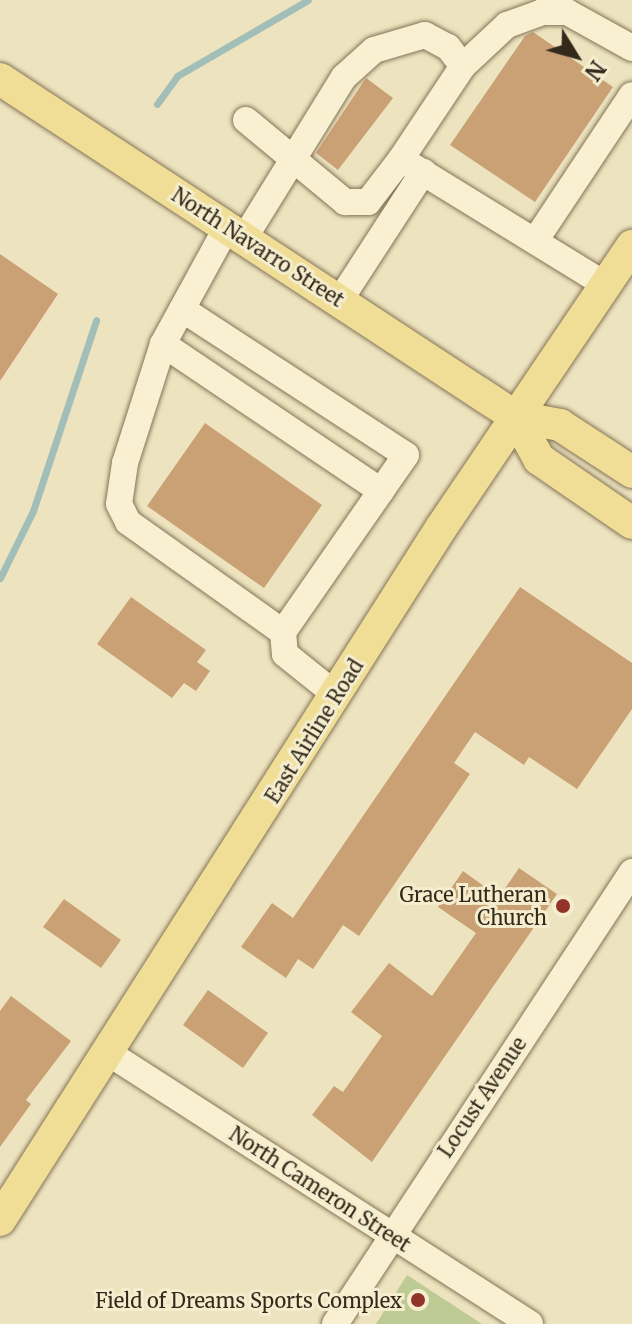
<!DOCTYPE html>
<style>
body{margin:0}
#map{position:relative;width:632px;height:1324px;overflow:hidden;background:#ede4bf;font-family:Merriweather,serif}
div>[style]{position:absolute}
.green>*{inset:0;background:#beca93}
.stream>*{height:7px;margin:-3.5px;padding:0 3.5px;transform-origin:3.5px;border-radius:3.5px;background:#a2beb9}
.building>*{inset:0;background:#caa175}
.roads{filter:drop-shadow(0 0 2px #857458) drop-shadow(0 0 2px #857458)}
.minor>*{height:26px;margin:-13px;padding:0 13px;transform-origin:13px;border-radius:13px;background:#f8f0d1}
.major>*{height:32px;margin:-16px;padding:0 16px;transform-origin:16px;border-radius:16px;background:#f0de96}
.dots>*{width:22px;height:22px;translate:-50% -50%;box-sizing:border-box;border:4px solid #f4edce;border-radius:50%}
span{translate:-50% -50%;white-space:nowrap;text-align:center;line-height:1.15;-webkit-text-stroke:6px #f4edce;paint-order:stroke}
.street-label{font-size:20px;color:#342a1c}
.poi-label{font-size:20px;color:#342a1c}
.right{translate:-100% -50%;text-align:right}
.north{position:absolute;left:536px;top:16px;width:80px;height:80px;-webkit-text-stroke:6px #f4edce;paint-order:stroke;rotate:127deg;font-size:22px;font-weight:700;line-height:32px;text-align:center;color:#342a1c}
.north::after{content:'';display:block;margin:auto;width:28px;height:36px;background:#342a1c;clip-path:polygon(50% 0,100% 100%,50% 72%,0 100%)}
</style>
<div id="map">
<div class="green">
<div style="clip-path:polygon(407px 1275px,482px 1324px,376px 1324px)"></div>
</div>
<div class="stream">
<div style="left:157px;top:104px;width:34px;rotate:-54deg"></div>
<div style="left:177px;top:76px;width:151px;rotate:-30.1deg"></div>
<div style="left:0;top:578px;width:75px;rotate:-63.8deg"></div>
<div style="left:33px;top:511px;width:201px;rotate:-71.7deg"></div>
</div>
<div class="building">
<div style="clip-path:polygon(533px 32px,613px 87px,535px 202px,450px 145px,525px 36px)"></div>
<div style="clip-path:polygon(366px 78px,393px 98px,338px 170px,316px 153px)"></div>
<div style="clip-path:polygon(0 254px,58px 294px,0 381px)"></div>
<div style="clip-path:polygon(205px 423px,322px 505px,264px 588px,147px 506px)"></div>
<div style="clip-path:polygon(520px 587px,632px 663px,632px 709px,577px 789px,529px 757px,524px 765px,475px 732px,454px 763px,470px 774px,359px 936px,343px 925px,313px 969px,298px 959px,286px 978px,241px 947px,272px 903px,293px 918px)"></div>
<div style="clip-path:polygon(131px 597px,206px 650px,197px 662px,210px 671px,196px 691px,184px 683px,172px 698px,97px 644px)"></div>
<div style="clip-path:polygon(519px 868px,557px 894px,372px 1162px,312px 1115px,334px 1086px,343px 1092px,382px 1036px,351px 1012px,389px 963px,432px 996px,476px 933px,438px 907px,463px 871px,499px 897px)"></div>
<div style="clip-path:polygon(64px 899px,121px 940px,101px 968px,43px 927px)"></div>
<div style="clip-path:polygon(208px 990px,268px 1033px,243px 1068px,183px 1025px)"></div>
<div style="clip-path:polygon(11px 996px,71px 1041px,26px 1100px,31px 1104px,0 1147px,0 1011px)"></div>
</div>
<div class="roads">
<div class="minor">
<div style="left:246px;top:120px;width:129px;rotate:39.6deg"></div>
<div style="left:345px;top:202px;width:23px"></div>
<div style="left:368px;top:202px;width:54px;rotate:-52.5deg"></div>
<div style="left:401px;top:159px;width:241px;rotate:31.6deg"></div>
<div style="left:401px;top:159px;width:112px;rotate:-56.3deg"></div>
<div style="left:463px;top:66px;width:60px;rotate:-43deg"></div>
<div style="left:507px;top:25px;width:37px;rotate:-20deg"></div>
<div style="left:542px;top:12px;width:25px"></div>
<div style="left:567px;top:12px;width:74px;rotate:29deg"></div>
<div style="left:227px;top:227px;width:133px;rotate:118.7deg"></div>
<div style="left:163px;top:344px;width:263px;rotate:34deg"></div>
<div style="left:381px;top:491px;width:172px;rotate:124.8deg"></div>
<div style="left:283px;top:632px;width:22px;rotate:85deg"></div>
<div style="left:285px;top:654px;width:65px;rotate:38.8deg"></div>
<div style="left:245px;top:237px;width:188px;rotate:-58.3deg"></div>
<div style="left:344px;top:77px;width:40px;rotate:-42deg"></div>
<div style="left:374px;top:50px;width:53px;rotate:-16.4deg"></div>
<div style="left:425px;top:35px;width:26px;rotate:28deg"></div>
<div style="left:448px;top:47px;width:24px;rotate:52deg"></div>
<div style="left:535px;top:241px;width:175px;rotate:-56.4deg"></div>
<div style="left:340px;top:300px;width:153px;rotate:-57deg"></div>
<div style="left:182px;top:309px;width:267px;rotate:33.1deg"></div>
<div style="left:406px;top:455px;width:44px;rotate:124.8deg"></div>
<div style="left:163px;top:344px;width:125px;rotate:107.7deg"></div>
<div style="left:125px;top:463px;width:41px;rotate:98.3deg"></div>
<div style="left:119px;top:504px;width:20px;rotate:63deg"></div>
<div style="left:128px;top:522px;width:190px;rotate:35.4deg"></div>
<div style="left:110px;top:1054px;width:499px;rotate:32.7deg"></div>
<div style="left:335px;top:1324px;width:541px;rotate:-56.69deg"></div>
</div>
<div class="major">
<div style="left:0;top:79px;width:617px;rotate:33.23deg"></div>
<div style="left:516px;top:417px;width:45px;rotate:10.3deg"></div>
<div style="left:560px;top:425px;width:86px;rotate:33.1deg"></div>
<div style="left:516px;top:417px;width:48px;rotate:61.3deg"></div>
<div style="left:539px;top:459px;width:113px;rotate:34.5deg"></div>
<div style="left:0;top:1220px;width:821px;rotate:-57.49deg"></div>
<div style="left:441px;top:528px;width:341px;rotate:-55.9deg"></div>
</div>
</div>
<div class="dots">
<div style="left:563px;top:906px;background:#923329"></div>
<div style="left:418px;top:1300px;background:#923329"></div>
</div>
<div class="street-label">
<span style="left:258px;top:247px;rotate:33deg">North Navarro Street</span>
<span style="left:314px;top:731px;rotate:-58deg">East Airline Road</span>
<span style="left:482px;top:1097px;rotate:-56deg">Locust Avenue</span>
<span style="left:320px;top:1189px;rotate:33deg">North Cameron Street</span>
</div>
<div class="poi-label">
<span class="right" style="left:547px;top:906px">Grace Lutheran<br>Church</span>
<span class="right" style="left:402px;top:1300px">Field of Dreams Sports Complex</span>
</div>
<div class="north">N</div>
</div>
